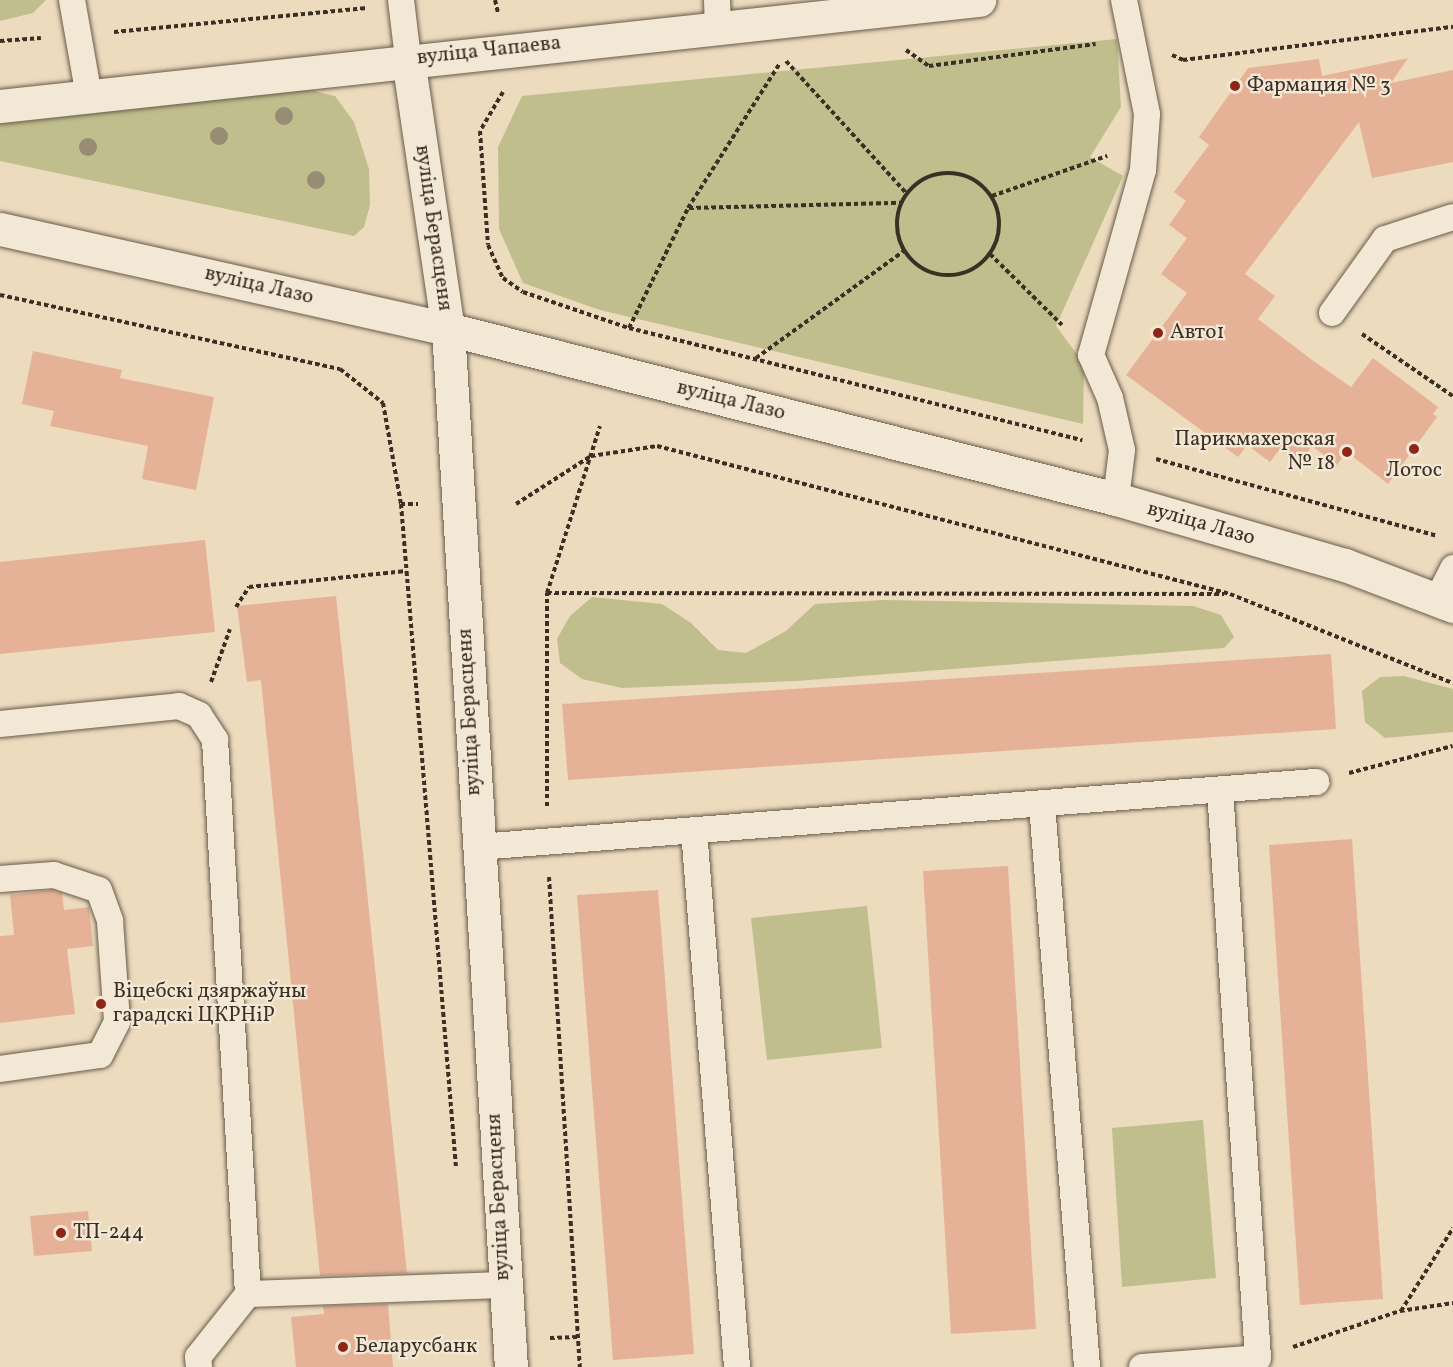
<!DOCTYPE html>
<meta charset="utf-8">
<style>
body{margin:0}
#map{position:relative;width:1453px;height:1367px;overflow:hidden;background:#eddbbe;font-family:Vollkorn,serif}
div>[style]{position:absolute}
.green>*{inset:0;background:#bfbe8c}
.building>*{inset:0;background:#e6b297}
.path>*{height:4px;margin-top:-2px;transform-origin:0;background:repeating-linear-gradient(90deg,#3b3023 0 4.5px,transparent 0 7.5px)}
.path>.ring{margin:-2px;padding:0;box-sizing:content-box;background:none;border:4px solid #3b3023;border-radius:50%}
.roads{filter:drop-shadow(0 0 2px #685b4a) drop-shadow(0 0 2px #685b4a)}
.lane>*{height:26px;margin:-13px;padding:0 13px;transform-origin:13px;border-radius:13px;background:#f3e8d5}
.street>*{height:33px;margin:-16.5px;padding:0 16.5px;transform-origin:16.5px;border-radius:16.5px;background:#f3e8d5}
.secondary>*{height:33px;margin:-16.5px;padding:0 16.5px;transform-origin:16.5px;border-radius:16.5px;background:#f3e8d5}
.trees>*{width:18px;height:18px;margin:-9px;border-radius:50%;background:#998c74}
.dots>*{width:16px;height:16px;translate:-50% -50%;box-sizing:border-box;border:3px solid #f3e8d5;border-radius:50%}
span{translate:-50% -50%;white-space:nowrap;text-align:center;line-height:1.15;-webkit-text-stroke:4.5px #f3e8d5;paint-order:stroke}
.street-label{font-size:21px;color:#3b3023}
.poi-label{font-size:21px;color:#3b3023}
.left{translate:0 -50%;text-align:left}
.right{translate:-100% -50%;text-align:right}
</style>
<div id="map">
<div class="green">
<div style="clip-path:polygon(0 0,46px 0,33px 13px,0 21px)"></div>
<div style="clip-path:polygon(1117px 39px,1121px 107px,1090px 157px,1123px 176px,1056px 326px,1084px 364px,1083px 424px,600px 310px,523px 283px,499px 229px,498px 147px,522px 96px)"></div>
<div style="clip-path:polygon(306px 89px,335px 96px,354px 122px,369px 169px,370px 205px,364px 227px,354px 236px,0 161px,0 124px)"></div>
<div style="clip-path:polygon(592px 597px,662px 604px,691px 623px,718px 650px,746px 653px,786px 631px,815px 604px,884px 600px,1193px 606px,1221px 615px,1234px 637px,1224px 648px,796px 681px,622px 688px,582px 679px,560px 663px,557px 639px,570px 616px)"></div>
<div style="clip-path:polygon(1404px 676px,1453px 689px,1453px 732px,1385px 738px,1365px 722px,1362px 691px,1380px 677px)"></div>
<div style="clip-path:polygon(867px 906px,882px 1048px,767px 1060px,751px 918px)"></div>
<div style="clip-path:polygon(1203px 1120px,1216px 1278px,1122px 1287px,1112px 1128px)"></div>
</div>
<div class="building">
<div style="clip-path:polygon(1408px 58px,1391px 83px,1453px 70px,1453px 162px,1372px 178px,1359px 122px,1245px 274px,1275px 296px,1258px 319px,1312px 360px,1351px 387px,1373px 358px,1438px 407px,1433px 414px,1437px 417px,1388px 484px,1347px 452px,1337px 465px,1312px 446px,1299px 464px,1280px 449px,1270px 462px,1247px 445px,1238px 457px,1126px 375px,1187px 293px,1161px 274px,1187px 238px,1169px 225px,1186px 201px,1174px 192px,1209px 145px,1199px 137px,1248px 68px,1319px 59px,1322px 76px)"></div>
<div style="clip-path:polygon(33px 351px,122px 370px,120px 378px,214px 397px,196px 490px,142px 479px,148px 446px,50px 426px,54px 411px,22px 404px)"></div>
<div style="clip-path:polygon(205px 540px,215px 632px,0 654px,0 562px)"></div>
<div style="clip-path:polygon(336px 596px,407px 1273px,320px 1276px,261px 680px,247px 682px,237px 606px)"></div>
<div style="clip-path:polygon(1331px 654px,1336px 729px,568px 780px,562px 704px)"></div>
<div style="clip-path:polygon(1352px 839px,1383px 1299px,1300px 1305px,1269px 845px)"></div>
<div style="clip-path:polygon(1008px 866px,1036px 1329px,951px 1334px,923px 871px)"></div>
<div style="clip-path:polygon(52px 890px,62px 893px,64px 910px,89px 907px,93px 946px,67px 949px,75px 1014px,0 1023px,0 936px,14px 935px,10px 895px)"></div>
<div style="clip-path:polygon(658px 890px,694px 1354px,613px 1360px,577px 895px)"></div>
<div style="clip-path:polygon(88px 1211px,92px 1251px,34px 1256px,30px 1216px)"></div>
<div style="clip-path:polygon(388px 1304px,393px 1367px,296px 1367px,291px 1317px,324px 1314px,323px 1306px)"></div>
</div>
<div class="path">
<div style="left:495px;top:0;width:13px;rotate:77deg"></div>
<div style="left:114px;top:32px;width:254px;rotate:-5.4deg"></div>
<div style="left:0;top:41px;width:41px;rotate:-4.2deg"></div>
<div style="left:906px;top:50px;width:28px;rotate:35deg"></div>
<div style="left:929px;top:66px;width:168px;rotate:-7.5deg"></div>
<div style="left:1172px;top:55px;width:12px;rotate:24deg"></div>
<div style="left:1183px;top:60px;width:272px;rotate:-7deg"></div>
<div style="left:786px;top:61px;width:178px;rotate:47.7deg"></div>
<div style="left:503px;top:92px;width:45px;rotate:120.5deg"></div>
<div style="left:480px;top:131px;width:114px;rotate:86deg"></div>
<div style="left:488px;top:245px;width:36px;rotate:66deg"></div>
<div style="left:503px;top:278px;width:24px;rotate:35deg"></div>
<div style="left:523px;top:292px;width:112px;rotate:18.8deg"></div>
<div style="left:629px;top:328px;width:134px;rotate:-63.8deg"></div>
<div style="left:688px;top:208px;width:172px;rotate:-57.6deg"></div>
<div class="ring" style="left:897px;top:173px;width:98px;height:98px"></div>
<div style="left:992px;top:196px;width:122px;rotate:-19.2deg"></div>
<div style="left:689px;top:208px;width:212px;rotate:-1.4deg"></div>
<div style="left:990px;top:254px;width:101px;rotate:44.6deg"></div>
<div style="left:0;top:295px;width:348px;rotate:12.3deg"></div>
<div style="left:340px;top:369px;width:55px;rotate:38.3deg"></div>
<div style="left:383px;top:403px;width:103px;rotate:79.9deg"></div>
<div style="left:401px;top:504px;width:666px;rotate:85.26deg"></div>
<div style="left:629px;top:328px;width:467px;rotate:13.9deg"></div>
<div style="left:1362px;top:334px;width:110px;rotate:34.3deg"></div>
<div style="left:756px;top:358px;width:183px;rotate:-35.9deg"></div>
<div style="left:1156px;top:459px;width:292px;rotate:15.3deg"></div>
<div style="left:401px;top:504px;width:17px"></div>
<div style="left:516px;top:504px;width:89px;rotate:-32.6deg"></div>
<div style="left:591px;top:456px;width:67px;rotate:-8.6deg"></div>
<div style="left:657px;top:446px;width:592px;rotate:14.48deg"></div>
<div style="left:1230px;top:594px;width:240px;rotate:21.8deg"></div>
<div style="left:547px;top:593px;width:677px;rotate:0.08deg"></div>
<div style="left:236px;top:607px;width:24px;rotate:-57deg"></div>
<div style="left:249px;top:587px;width:158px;rotate:-5.8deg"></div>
<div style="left:211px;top:682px;width:56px;rotate:-70.3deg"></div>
<div style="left:1349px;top:773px;width:107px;rotate:-14.6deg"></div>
<div style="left:547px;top:806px;width:213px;rotate:-90deg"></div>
<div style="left:547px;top:593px;width:175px;rotate:-72.4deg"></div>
<div style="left:549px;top:877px;width:491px;rotate:86.4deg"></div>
<div style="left:1401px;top:1311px;width:98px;rotate:-57.9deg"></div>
<div style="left:550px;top:1338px;width:28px;rotate:-2deg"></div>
<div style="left:1293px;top:1347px;width:113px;rotate:-18.6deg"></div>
<div style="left:1400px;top:1311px;width:54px;rotate:-8.6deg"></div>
</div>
<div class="roads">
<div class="lane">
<div style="left:72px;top:0;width:97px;rotate:80deg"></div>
<div style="left:401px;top:0;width:59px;rotate:83.2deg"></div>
<div style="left:717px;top:0;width:27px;rotate:88deg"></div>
<div style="left:1332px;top:313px;width:91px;rotate:-54.4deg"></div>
<div style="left:1385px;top:239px;width:71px;rotate:-17.9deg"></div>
<div style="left:1116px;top:499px;width:49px;rotate:-83deg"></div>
<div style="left:1122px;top:450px;width:53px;rotate:-103deg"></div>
<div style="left:1110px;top:398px;width:47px;rotate:-113.8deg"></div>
<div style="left:1091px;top:355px;width:192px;rotate:-74.3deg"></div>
<div style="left:1143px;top:170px;width:56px;rotate:-85.9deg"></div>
<div style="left:1147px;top:114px;width:116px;rotate:-101.4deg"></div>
<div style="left:1437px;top:600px;width:36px;rotate:-63deg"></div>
<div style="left:0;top:724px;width:180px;rotate:-5.7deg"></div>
<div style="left:179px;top:706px;width:22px;rotate:24deg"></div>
<div style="left:199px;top:715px;width:30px;rotate:57deg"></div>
<div style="left:215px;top:740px;width:555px;rotate:86.59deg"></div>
<div style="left:248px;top:1294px;width:80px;rotate:128.4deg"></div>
<div style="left:198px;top:1357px;width:10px;rotate:84deg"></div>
<div style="left:1042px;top:805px;width:564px;rotate:85.42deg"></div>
<div style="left:694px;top:831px;width:538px;rotate:85.41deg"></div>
<div style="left:478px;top:847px;width:841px;rotate:-4.44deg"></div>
<div style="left:0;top:879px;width:54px;rotate:-4.2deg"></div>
<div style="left:54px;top:875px;width:47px;rotate:18.4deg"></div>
<div style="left:99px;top:890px;width:33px;rotate:70deg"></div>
<div style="left:110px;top:921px;width:101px;rotate:86deg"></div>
<div style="left:117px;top:1022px;width:37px;rotate:117deg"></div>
<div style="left:100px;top:1055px;width:101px;rotate:172deg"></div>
<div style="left:248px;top:1294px;width:256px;rotate:-2deg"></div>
<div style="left:1142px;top:1367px;width:116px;rotate:-4.4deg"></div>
<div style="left:1258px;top:1358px;width:568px;rotate:-93.83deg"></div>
</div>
<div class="street">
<div style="left:408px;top:59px;width:273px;rotate:81.6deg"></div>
<div style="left:0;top:106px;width:985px;rotate:-6.18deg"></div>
</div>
<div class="secondary">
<div style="left:0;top:229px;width:459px;rotate:12.6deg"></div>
<div style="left:448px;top:329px;width:689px;rotate:14.28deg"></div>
<div style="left:1116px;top:499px;width:238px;rotate:16.1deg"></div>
<div style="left:1345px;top:565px;width:116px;rotate:20.8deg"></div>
<div style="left:448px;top:329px;width:1040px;rotate:86.53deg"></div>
</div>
</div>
<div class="trees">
<div style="left:284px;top:116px"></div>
<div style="left:219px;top:136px"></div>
<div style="left:88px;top:147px"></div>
<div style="left:316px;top:180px"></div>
</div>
<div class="dots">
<div style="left:1235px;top:86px;background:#8f2418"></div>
<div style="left:1158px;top:333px;background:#8f2418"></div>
<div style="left:1414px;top:449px;background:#8f2418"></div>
<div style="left:1347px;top:452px;background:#8f2418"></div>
<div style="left:101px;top:1004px;background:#8f2418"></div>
<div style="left:61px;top:1233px;background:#8f2418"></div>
<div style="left:343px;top:1347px;background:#8f2418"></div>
</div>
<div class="street-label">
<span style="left:489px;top:51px;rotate:-6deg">вуліца Чапаева</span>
<span style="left:433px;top:228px;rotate:82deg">вуліца Берасценя</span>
<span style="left:259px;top:286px;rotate:13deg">вуліца Лазо</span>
<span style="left:731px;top:401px;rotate:14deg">вуліца Лазо</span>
<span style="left:1201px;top:524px;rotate:16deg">вуліца Лазо</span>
<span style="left:470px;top:712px;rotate:-93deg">вуліца Берасценя</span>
<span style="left:499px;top:1197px;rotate:-93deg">вуліца Берасценя</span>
</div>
<div class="poi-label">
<span class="left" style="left:1247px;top:86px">Фармация № 3</span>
<span class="left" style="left:1170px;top:333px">Авто1</span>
<span class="right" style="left:1335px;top:452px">Парикмахерская<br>№ 18</span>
<span style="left:1414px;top:471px">Лотос</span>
<span class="left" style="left:113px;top:1004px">Віцебскі дзяржаўны<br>гарадскі ЦКРНіР</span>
<span class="left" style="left:73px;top:1233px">ТП-244</span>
<span class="left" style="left:355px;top:1347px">Беларусбанк</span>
</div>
</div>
